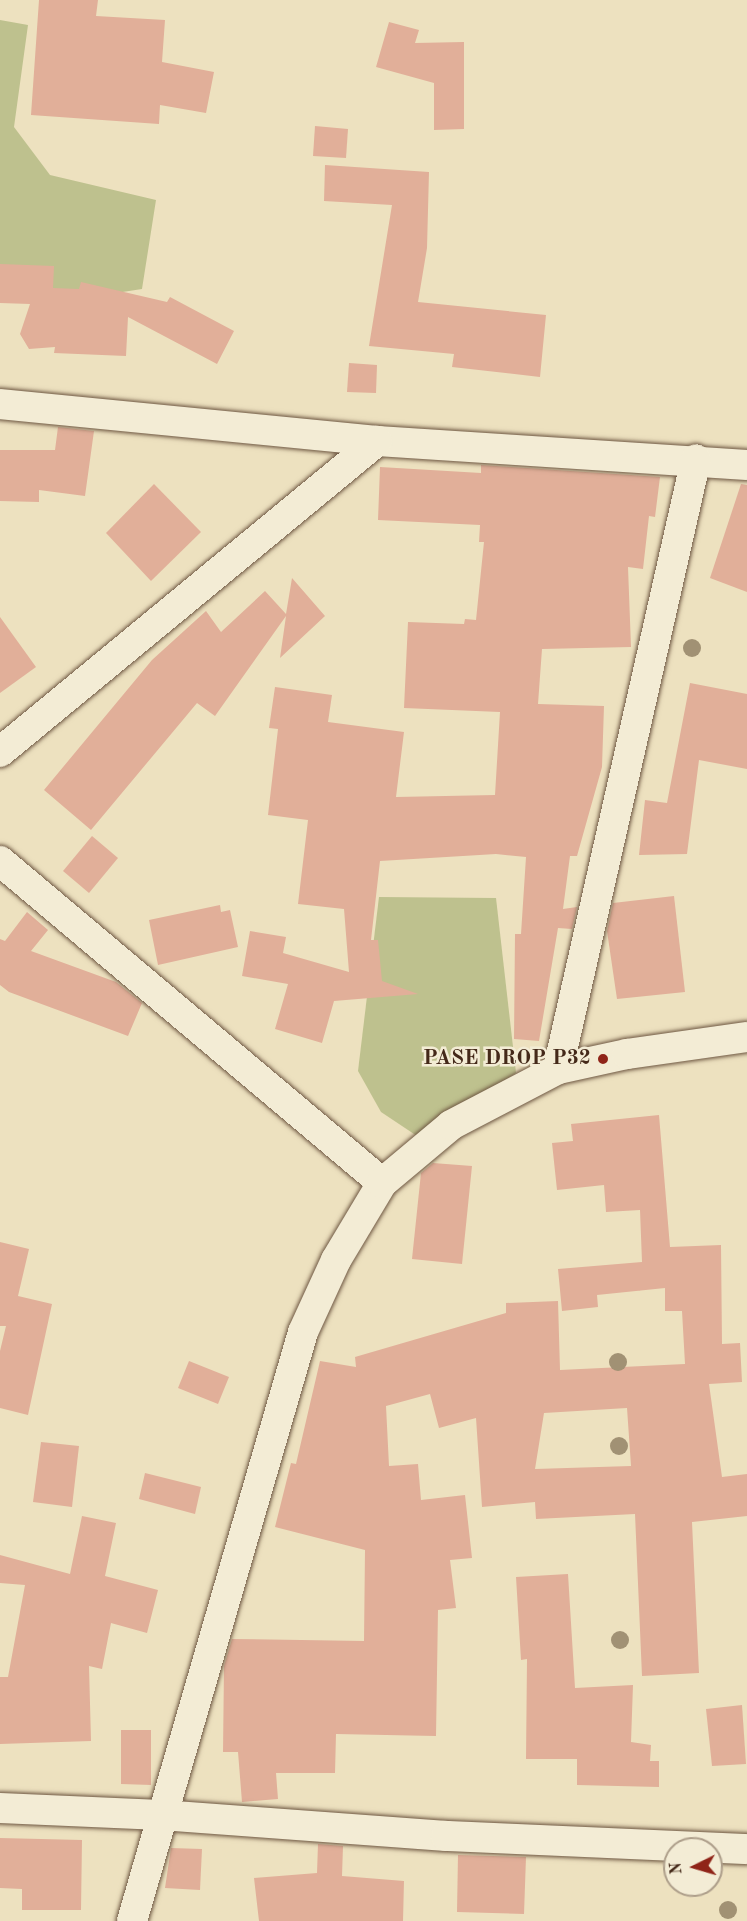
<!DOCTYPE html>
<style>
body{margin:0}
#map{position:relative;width:747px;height:1921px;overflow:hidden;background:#ede1bf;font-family:"Old Standard TT",serif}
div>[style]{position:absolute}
.green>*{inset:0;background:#bec18e}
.building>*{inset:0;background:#e1af99}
.roads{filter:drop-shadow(0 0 2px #6e5742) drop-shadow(0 0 2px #6e5742)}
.minor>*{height:30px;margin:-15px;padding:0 15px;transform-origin:15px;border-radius:15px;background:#f3ecd5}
.trees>*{width:18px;height:18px;margin:-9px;border-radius:50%;background:#a19174}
.dots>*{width:16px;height:16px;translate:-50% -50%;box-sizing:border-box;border:3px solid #f3ecd5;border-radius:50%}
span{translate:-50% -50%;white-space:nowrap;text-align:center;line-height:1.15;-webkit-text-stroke:5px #f3ecd5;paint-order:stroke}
.poi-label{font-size:21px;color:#442919;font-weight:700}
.right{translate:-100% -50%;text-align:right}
.north{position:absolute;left:663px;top:1837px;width:60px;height:60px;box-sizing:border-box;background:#f3ecd5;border:2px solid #ad9e8a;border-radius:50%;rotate:265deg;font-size:16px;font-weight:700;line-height:24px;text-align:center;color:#442919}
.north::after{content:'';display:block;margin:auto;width:21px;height:27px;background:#8f2418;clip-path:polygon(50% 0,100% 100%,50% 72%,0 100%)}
</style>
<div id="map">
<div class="green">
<div style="clip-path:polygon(0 20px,28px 25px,14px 127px,50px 175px,156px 200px,142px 289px,90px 297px,0 283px)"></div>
<div style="clip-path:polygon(379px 897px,496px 898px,516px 1073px,417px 1136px,381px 1112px,358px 1071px)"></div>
</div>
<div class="building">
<div style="clip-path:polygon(39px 0,98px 0,96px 16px,165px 20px,162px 62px,214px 72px,206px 113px,160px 105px,159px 124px,31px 115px)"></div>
<div style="clip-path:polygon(389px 22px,419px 30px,415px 43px,464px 42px,464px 129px,434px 130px,434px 83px,376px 67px)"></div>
<div style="clip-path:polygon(315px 126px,348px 129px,346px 158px,313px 156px)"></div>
<div style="clip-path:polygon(325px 165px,429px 172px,427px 248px,418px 302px,546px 315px,540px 377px,452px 367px,454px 354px,369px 346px,392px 205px,324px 201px)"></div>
<div style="clip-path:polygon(0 264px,54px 266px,53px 288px,79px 289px,81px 282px,167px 302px,170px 297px,234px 331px,217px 364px,128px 317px,126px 356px,54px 353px,55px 347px,29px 349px,20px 334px,30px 304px,0 303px)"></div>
<div style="clip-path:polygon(349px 363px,377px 365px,376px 393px,347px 392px)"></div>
<div style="clip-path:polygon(58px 427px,94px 431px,85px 496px,39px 490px,39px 502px,0 501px,0 450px,55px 450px)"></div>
<div style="clip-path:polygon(481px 465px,660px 477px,655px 517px,649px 516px,643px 569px,628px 567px,631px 647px,542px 649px,538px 704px,604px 706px,602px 767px,577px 856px,570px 856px,563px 909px,577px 907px,572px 929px,558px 928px,539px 1041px,514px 1039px,515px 934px,521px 934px,526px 857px,496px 854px,380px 861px,371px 940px,378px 940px,382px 981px,418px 994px,334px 1001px,322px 1043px,275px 1029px,288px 984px,242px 976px,250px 931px,286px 937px,283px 953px,349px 972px,344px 909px,298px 904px,308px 820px,268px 815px,278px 729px,269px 728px,275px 687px,332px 695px,328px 722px,404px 732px,396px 797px,495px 795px,500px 712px,404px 708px,408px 622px,464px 624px,465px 619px,476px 620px,484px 542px,479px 542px,480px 525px,378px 520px,380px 467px,481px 473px)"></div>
<div style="clip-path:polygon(154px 484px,201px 532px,151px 581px,106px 533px)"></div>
<div style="clip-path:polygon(741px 484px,747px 485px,747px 592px,710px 578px)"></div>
<div style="clip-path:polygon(292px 578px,325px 616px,280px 658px,286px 616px,215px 716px,197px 703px,91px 830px,44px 790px,152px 660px,206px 611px,221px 632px,265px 591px,286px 614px)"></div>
<div style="clip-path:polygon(0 617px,36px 667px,0 693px)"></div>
<div style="clip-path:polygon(690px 683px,747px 694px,747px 769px,699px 760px,687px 854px,639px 855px,645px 800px,667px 803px)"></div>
<div style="clip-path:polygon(92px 836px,118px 858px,89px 893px,63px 871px)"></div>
<div style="clip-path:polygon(674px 896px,685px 992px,617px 999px,607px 931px,613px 903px)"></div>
<div style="clip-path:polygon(220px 905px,221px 912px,230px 910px,238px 947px,158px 965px,149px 920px)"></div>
<div style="clip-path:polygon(27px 912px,48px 930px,31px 951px,116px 982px,142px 1003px,128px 1036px,9px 992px,0 985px,0 939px,5px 941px)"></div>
<div style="clip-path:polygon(evenodd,659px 1115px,670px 1247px,721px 1245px,722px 1344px,740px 1343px,742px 1382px,709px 1384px,722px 1477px,747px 1474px,747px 1516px,692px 1522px,699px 1673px,642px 1676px,635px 1514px,536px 1519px,535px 1502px,482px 1507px,476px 1418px,439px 1428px,430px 1394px,386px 1406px,389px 1466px,418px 1464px,421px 1500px,465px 1495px,472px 1558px,450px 1560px,456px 1608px,438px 1610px,436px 1736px,336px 1734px,335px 1773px,276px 1773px,278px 1799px,242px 1802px,238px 1752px,223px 1752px,224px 1666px,232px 1639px,364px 1641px,365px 1550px,275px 1527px,291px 1463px,296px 1464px,320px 1361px,356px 1367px,355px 1357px,506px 1313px,506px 1303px,558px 1301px,560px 1370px,685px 1364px,682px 1311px,665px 1311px,665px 1288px,597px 1295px,598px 1307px,562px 1311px,558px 1269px,642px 1262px,640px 1210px,606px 1212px,604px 1185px,557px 1190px,552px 1143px,573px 1141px,571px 1124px,659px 1115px,627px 1408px,631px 1466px,535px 1469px,544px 1413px,627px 1408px)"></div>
<div style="clip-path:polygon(433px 1163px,472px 1166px,462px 1264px,412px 1259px,421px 1173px)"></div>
<div style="clip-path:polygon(0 1242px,29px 1249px,18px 1296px,52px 1304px,28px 1415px,0 1408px,0 1351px,6px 1326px,0 1326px)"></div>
<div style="clip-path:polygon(189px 1361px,229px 1377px,218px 1404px,178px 1388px)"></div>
<div style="clip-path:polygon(41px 1442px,79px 1446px,72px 1507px,33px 1502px)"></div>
<div style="clip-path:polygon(145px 1473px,201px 1487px,195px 1514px,139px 1499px)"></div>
<div style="clip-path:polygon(82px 1516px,116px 1523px,105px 1576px,158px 1590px,147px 1633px,111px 1623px,102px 1669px,89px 1666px,91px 1741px,0 1744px,0 1677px,8px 1677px,25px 1585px,0 1583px,0 1555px,70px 1574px)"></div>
<div style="clip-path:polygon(568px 1574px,575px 1688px,633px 1685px,631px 1742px,651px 1745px,650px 1761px,659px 1761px,659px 1787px,577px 1785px,577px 1759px,526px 1759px,527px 1659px,521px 1660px,516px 1577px)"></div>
<div style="clip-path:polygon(742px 1705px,746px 1764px,712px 1766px,706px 1709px)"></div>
<div style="clip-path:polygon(121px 1730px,151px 1730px,151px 1785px,121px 1784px)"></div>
<div style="clip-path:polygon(0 1838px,82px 1840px,81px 1910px,22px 1910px,22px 1889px,0 1888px)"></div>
<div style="clip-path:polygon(318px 1844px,343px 1846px,342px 1876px,404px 1881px,403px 1921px,259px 1921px,254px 1878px,317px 1873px)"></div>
<div style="clip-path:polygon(171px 1848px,202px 1849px,200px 1890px,165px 1888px)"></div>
<div style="clip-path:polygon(458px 1855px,526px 1857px,524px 1914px,457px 1912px)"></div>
</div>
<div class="roads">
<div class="minor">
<div style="left:0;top:404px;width:379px;rotate:5.6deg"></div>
<div style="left:377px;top:441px;width:371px;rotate:3.7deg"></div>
<div style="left:0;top:752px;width:489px;rotate:-39.5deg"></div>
<div style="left:0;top:861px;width:500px;rotate:40.1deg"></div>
<div style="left:558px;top:1069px;width:625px;rotate:-77.25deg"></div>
<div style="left:0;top:1808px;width:161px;rotate:2.5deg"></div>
<div style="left:161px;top:1815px;width:286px;rotate:4.2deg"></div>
<div style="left:446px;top:1836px;width:301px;rotate:2.5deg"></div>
<div style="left:132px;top:1921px;width:613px;rotate:-73.81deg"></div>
<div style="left:303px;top:1332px;width:79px;rotate:-65.4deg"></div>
<div style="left:336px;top:1260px;width:90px;rotate:-59.1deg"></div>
<div style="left:382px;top:1183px;width:90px;rotate:-40deg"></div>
<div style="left:451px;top:1125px;width:121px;rotate:-27.6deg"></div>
<div style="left:558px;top:1069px;width:71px;rotate:-12.3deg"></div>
<div style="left:627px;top:1054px;width:121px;rotate:-8.1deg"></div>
</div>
</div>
<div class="trees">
<div style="left:692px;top:648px"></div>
<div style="left:618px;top:1362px"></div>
<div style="left:619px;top:1446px"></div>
<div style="left:620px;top:1640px"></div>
<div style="left:728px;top:1910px"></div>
</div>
<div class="dots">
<div style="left:603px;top:1059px;background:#8f2418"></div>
</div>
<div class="poi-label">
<span class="right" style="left:591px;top:1059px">PASE DROP P32</span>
</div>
<div class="north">N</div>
</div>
